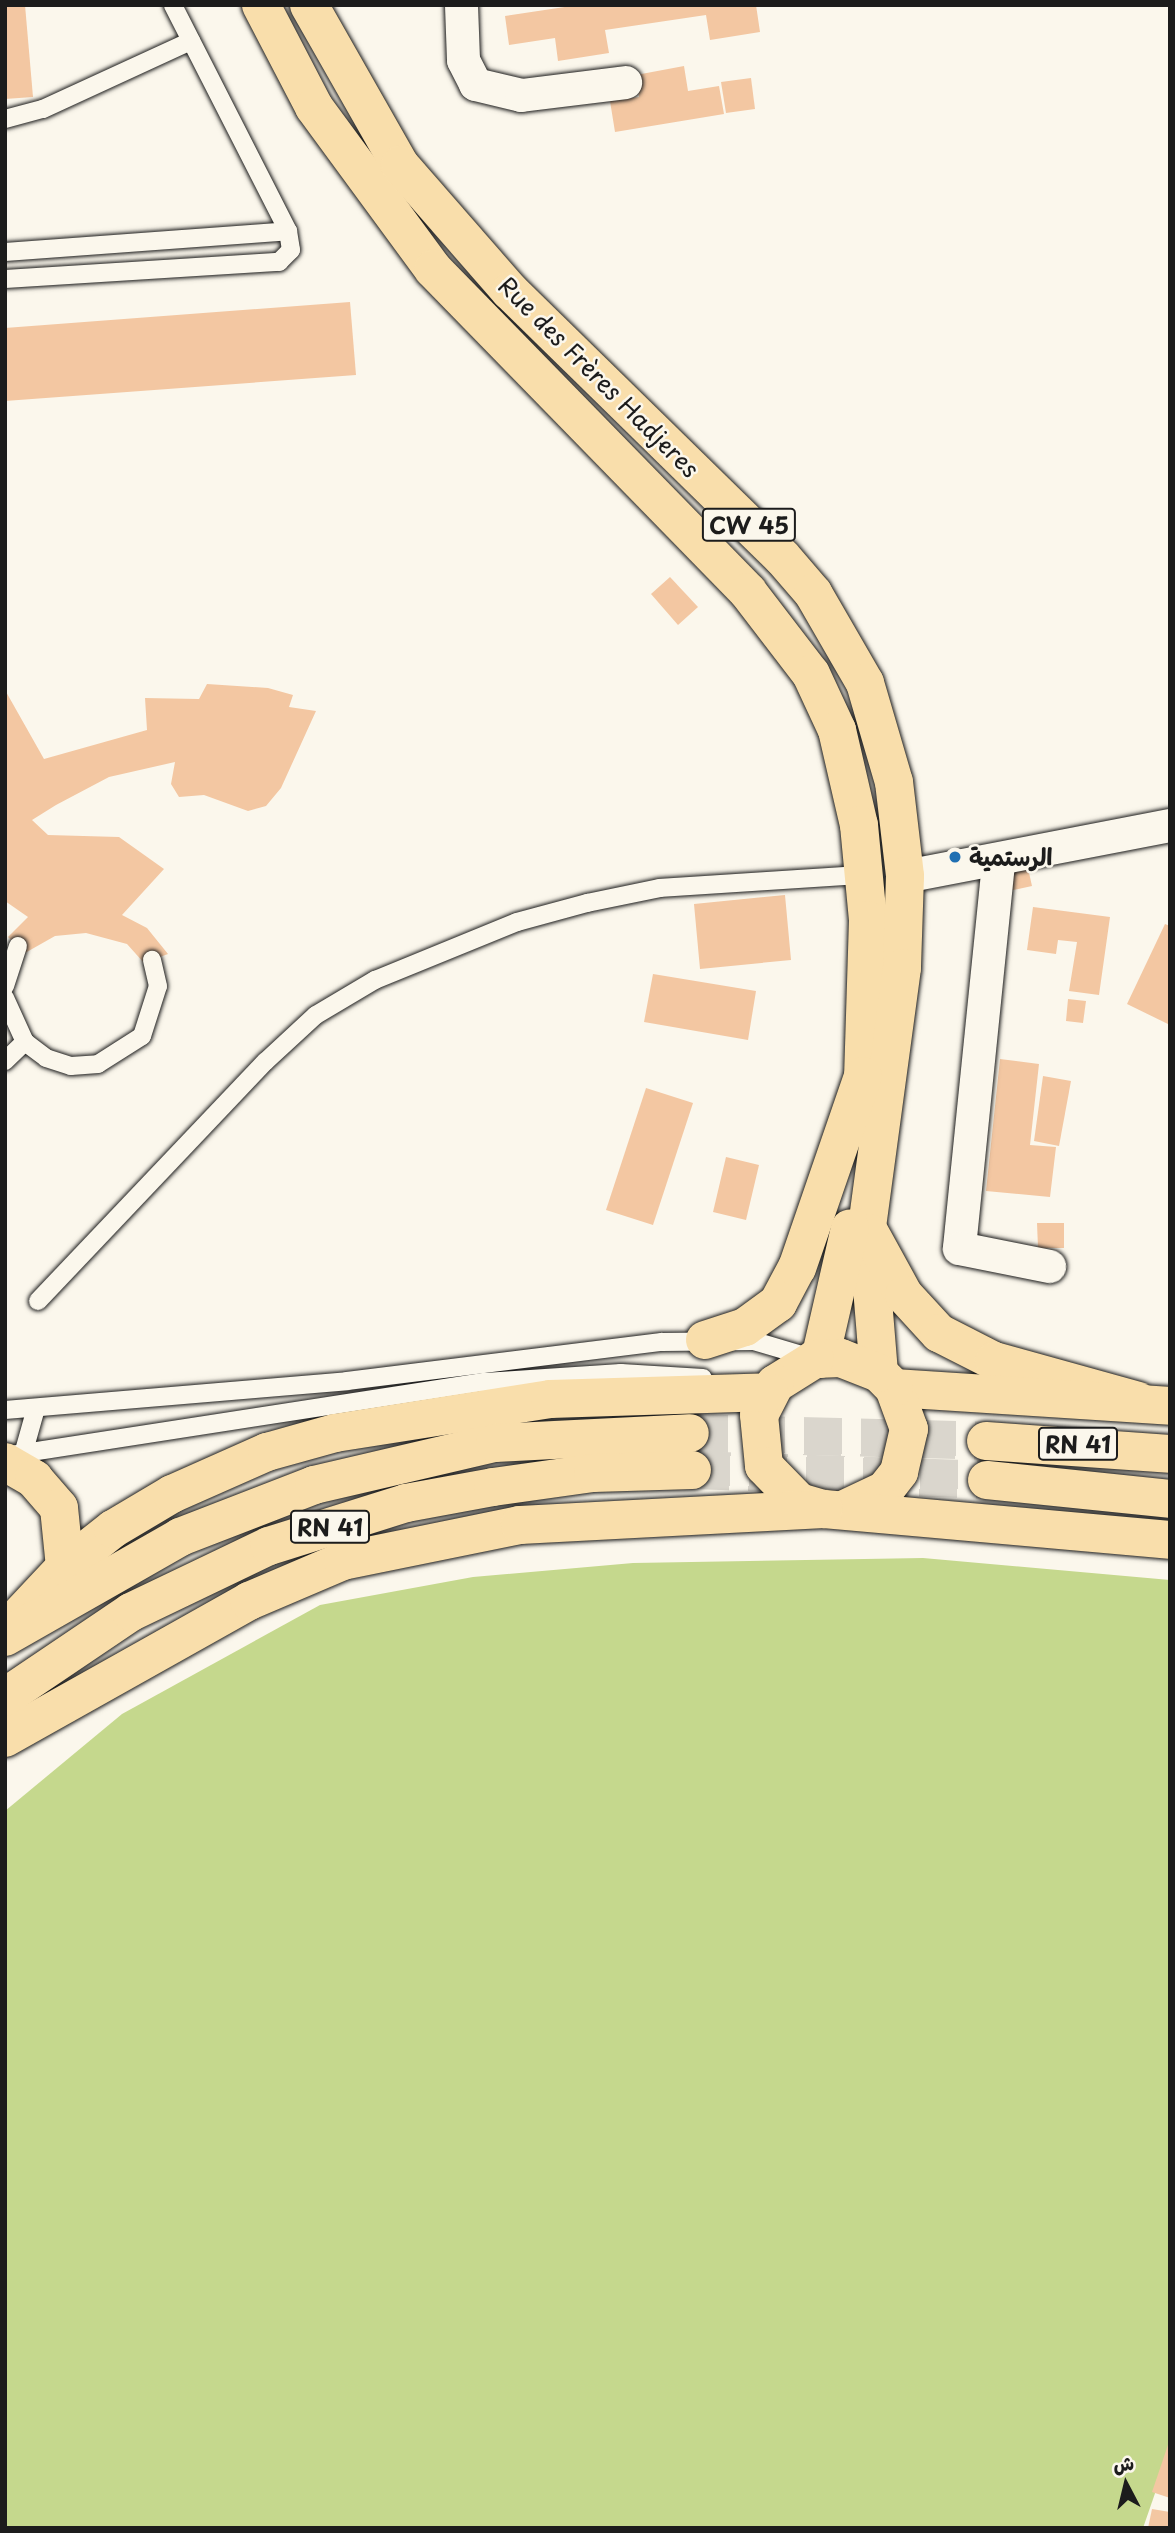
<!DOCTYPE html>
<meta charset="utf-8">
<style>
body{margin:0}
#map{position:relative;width:1175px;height:2533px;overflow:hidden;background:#fbf7ec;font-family:"Playpen Sans","Playpen Sans Arabic",sans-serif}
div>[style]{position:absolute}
.green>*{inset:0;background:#c5d88d}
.building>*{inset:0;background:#f3c7a2}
.highway-tunnel>*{height:38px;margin-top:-19px;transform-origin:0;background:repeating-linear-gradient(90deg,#dad6cd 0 38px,transparent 0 57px)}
.roads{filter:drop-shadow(0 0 2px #1c1c1c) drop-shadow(0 0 2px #1c1c1c)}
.lane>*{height:18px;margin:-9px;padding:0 9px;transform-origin:9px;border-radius:9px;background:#fbf7ec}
.street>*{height:33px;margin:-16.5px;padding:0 16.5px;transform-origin:16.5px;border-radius:16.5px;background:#fbf7ec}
.primary>*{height:38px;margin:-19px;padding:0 19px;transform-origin:19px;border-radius:19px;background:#f9deab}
.highway>*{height:38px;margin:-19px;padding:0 19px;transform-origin:19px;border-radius:19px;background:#f9deab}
.dots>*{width:19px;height:19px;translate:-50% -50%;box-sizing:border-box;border:4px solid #fbf7ec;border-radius:50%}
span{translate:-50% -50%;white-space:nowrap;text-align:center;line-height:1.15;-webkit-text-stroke:5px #fbf7ec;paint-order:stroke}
.shield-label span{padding:2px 5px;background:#fbf7ec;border:2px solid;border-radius:5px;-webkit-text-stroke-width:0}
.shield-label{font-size:23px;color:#1c1c1c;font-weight:700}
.street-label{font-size:24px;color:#1c1c1c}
.poi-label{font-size:24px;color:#1c1c1c;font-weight:700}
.left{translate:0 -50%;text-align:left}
.frame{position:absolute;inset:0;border:7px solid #1c1c1c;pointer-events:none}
.north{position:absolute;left:1091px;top:2449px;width:70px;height:70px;-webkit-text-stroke:5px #fbf7ec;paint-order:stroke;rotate:353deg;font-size:19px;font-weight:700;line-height:28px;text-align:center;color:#1c1c1c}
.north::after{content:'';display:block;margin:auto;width:24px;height:32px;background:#1c1c1c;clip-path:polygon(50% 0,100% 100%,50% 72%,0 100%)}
</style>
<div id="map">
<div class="green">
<div style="clip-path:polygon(923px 1558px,1170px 1580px,1170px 2450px,1143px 2528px,5px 2528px,5px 1811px,122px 1714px,320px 1605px,473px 1577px,633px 1563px)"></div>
</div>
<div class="building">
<div style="clip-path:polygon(5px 5px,25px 5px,33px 97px,5px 99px)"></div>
<div style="clip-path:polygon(578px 5px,756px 5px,760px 32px,710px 40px,706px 15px,605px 30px,609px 53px,558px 61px,555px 38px,509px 45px,505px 16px)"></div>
<div style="clip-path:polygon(684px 66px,688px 91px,719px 86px,724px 114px,615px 132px,610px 101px,639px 97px,636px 75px)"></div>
<div style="clip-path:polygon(751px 78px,755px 109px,726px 113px,721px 82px)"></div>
<div style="clip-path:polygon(350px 302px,356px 375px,5px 401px,5px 328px)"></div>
<div style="clip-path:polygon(670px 577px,698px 607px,678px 625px,651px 594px)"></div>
<div style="clip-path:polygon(207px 684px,268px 688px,293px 695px,289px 707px,316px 711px,281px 788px,266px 806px,248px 811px,204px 795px,179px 797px,171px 784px,175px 762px,109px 777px,56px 805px,32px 820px,48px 835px,119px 837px,164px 869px,122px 915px,147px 928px,168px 954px,144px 963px,127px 944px,86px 933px,55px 936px,25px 953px,8px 937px,28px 917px,5px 901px,5px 690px,44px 759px,147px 730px,145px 698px,199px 699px)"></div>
<div style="clip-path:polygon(1027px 864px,1032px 886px,1004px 892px,999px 869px)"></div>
<div style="clip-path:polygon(785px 895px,791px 960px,700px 969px,694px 904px)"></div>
<div style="clip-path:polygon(1033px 907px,1110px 917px,1099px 995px,1069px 991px,1077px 942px,1058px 940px,1056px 954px,1027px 950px)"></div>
<div style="clip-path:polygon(1165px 924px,1170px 926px,1170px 1025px,1127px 1004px)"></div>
<div style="clip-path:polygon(653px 974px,756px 991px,748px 1040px,644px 1022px)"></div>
<div style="clip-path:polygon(1068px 999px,1086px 1001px,1083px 1023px,1066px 1021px)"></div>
<div style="clip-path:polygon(1000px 1059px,1039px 1064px,1030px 1145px,1056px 1147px,1050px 1197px,986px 1191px)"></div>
<div style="clip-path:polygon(1043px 1076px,1071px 1081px,1059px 1146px,1034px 1141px)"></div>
<div style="clip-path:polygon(646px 1088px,693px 1103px,653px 1225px,606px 1210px)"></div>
<div style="clip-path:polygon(726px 1157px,759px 1165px,746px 1220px,713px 1212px)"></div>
<div style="clip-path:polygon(1037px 1223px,1064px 1223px,1064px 1248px,1038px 1248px)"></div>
<div style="clip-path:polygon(1169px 2442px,1170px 2442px,1170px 2498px,1152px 2492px)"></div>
<div style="clip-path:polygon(1152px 2509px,1170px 2512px,1170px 2528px,1148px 2528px)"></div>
</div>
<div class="highway-tunnel">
<div style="left:690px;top:1433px;width:296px;rotate:1.5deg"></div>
<div style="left:692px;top:1470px;width:295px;rotate:1.9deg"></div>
</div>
<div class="roads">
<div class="lane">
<div style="left:5px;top:119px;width:39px;rotate:-15deg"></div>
<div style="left:43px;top:109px;width:163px;rotate:-24.7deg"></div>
<div style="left:5px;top:252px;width:284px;rotate:-4.2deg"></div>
<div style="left:5px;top:279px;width:275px;rotate:-3.6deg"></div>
<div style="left:279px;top:262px;width:17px;rotate:-45deg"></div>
<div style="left:291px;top:250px;width:19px;rotate:-99deg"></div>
<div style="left:288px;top:231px;width:254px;rotate:-117deg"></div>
<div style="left:5px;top:986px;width:42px;rotate:-72deg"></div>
<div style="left:5px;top:998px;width:48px;rotate:65.6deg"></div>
<div style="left:25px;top:1042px;width:26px;rotate:37deg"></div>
<div style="left:46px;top:1058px;width:26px;rotate:18deg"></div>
<div style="left:71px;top:1066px;width:27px;rotate:-4deg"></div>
<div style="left:98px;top:1064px;width:52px;rotate:-32.5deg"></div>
<div style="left:142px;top:1036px;width:52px;rotate:-72.3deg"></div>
<div style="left:158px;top:986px;width:27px;rotate:-103deg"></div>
<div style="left:5px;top:1061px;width:28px;rotate:-44deg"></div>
<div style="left:38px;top:1301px;width:330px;rotate:-46.5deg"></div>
<div style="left:265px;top:1062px;width:69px;rotate:-42.7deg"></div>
<div style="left:316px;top:1015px;width:69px;rotate:-30.7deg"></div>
<div style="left:375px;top:980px;width:153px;rotate:-22.2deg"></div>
<div style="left:517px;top:922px;width:73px;rotate:-15.2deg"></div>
<div style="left:587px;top:903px;width:75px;rotate:-11.6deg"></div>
<div style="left:660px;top:888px;width:203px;rotate:-3.7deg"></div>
<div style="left:5px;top:1410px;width:343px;rotate:-4.8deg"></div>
<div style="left:347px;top:1381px;width:317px;rotate:-7.1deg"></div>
<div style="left:662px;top:1342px;width:92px;rotate:-0.6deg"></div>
<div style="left:754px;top:1341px;width:64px;rotate:16.4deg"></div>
<div style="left:5px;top:1456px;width:486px;rotate:-8.8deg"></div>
<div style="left:485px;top:1382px;width:136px;rotate:-3.8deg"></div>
<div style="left:621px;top:1373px;width:82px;rotate:3.5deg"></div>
<div style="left:20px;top:1465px;width:59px;rotate:-74.3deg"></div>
</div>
<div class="street">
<div style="left:461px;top:5px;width:55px;rotate:87.9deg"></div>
<div style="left:463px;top:60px;width:27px;rotate:63deg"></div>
<div style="left:475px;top:84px;width:47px;rotate:13.4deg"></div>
<div style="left:521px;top:95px;width:105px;rotate:-7.1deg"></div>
<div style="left:998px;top:863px;width:387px;rotate:95.8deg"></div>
<div style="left:959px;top:1248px;width:92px;rotate:11.3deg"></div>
<div style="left:905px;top:876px;width:270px;rotate:-10.9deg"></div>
</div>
<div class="primary">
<div style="left:261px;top:5px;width:115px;rotate:62.5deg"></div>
<div style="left:314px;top:107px;width:201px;rotate:53.7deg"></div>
<div style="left:433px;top:269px;width:451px;rotate:45.7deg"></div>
<div style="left:748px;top:592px;width:103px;rotate:52.5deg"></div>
<div style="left:811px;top:674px;width:62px;rotate:65.1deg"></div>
<div style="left:837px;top:730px;width:98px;rotate:77deg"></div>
<div style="left:859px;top:825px;width:95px;rotate:84.6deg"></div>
<div style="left:868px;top:920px;width:161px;rotate:91.8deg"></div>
<div style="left:309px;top:5px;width:184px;rotate:60.4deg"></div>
<div style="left:400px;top:165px;width:167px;rotate:48.9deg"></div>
<div style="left:510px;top:291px;width:380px;rotate:44.4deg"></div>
<div style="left:782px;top:557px;width:48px;rotate:49.3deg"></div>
<div style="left:813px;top:593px;width:104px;rotate:60deg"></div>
<div style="left:865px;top:683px;width:103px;rotate:73.7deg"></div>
<div style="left:894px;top:782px;width:95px;rotate:83.3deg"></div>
<div style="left:905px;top:876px;width:92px;rotate:91.9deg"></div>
<div style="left:902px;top:968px;width:261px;rotate:97.7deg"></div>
<div style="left:867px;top:1227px;width:146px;rotate:85.3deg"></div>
<div style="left:870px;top:1233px;width:71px;rotate:61.3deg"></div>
<div style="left:904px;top:1295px;width:52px;rotate:47.4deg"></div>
<div style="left:939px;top:1333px;width:62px;rotate:27deg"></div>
<div style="left:994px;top:1361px;width:149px;rotate:15.5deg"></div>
<div style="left:705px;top:1340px;width:42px;rotate:-18deg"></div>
<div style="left:745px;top:1327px;width:41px;rotate:-36deg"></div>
<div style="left:778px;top:1303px;width:40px;rotate:-62deg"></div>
<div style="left:797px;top:1268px;width:203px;rotate:-71deg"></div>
<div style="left:820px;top:1359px;width:134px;rotate:-77.1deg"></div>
<div style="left:894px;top:1388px;width:277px;rotate:3.7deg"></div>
<div style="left:5px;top:1462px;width:34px;rotate:30deg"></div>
<div style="left:34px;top:1479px;width:38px;rotate:49deg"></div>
<div style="left:59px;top:1508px;width:59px;rotate:84.2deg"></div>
<div style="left:845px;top:1509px;width:44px;rotate:-25.4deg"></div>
<div style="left:885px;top:1490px;width:23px;rotate:-52deg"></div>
<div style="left:899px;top:1472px;width:44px;rotate:-76.9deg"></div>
<div style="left:909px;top:1429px;width:44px;rotate:-110.1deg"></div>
<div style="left:894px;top:1388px;width:21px;rotate:-135deg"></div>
<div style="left:879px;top:1373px;width:41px;rotate:-158.5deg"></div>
<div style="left:841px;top:1358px;width:26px;rotate:178deg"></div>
<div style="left:815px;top:1359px;width:47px;rotate:148deg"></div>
<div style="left:775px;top:1384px;width:35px;rotate:117deg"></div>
<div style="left:759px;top:1415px;width:51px;rotate:84.4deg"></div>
<div style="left:764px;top:1466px;width:50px;rotate:45.8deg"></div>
<div style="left:799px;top:1502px;width:26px;rotate:16deg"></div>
<div style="left:824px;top:1509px;width:347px;rotate:5.1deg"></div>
<div style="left:5px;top:1631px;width:88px;rotate:-46.8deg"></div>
<div style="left:65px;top:1567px;width:61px;rotate:-38.4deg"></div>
<div style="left:113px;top:1529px;width:69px;rotate:-30.7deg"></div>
<div style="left:172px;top:1494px;width:104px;rotate:-23.9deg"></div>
<div style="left:267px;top:1452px;width:71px;rotate:-15.6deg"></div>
<div style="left:335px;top:1433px;width:218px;rotate:-9deg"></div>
<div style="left:550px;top:1399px;width:219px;rotate:-1.8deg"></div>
<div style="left:5px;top:1738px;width:280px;rotate:-29.3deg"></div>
<div style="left:249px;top:1601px;width:102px;rotate:-23.1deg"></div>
<div style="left:343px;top:1561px;width:181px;rotate:-11.5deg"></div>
<div style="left:520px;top:1525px;width:304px;rotate:-3deg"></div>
</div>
<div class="highway">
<div style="left:986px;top:1441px;width:184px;rotate:4deg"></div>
<div style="left:987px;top:1480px;width:184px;rotate:5.9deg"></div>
<div style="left:5px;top:1637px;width:202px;rotate:-29.7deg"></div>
<div style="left:180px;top:1537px;width:144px;rotate:-21.2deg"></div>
<div style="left:314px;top:1485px;width:186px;rotate:-13.1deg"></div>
<div style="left:495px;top:1443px;width:195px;rotate:-2.9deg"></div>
<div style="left:5px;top:1697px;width:152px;rotate:-34deg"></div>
<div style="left:131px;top:1612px;width:153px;rotate:-25.6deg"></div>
<div style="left:269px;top:1546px;width:144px;rotate:-17.4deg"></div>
<div style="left:406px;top:1503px;width:88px;rotate:-10.4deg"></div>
<div style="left:493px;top:1487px;width:101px;rotate:-8deg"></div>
<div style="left:593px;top:1473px;width:99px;rotate:-1.7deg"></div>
</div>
</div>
<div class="dots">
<div style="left:955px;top:857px;background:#1f6fb2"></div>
</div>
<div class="shield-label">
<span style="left:749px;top:525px">CW 45</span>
<span style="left:1078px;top:1444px">RN 41</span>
<span style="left:330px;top:1527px">RN 41</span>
</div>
<div class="street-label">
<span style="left:599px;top:377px;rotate:45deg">Rue des Frères Hadjeres</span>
</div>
<div class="poi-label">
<span class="left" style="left:969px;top:857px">الرستمية</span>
</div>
<div class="frame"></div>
<div class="north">ش</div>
</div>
